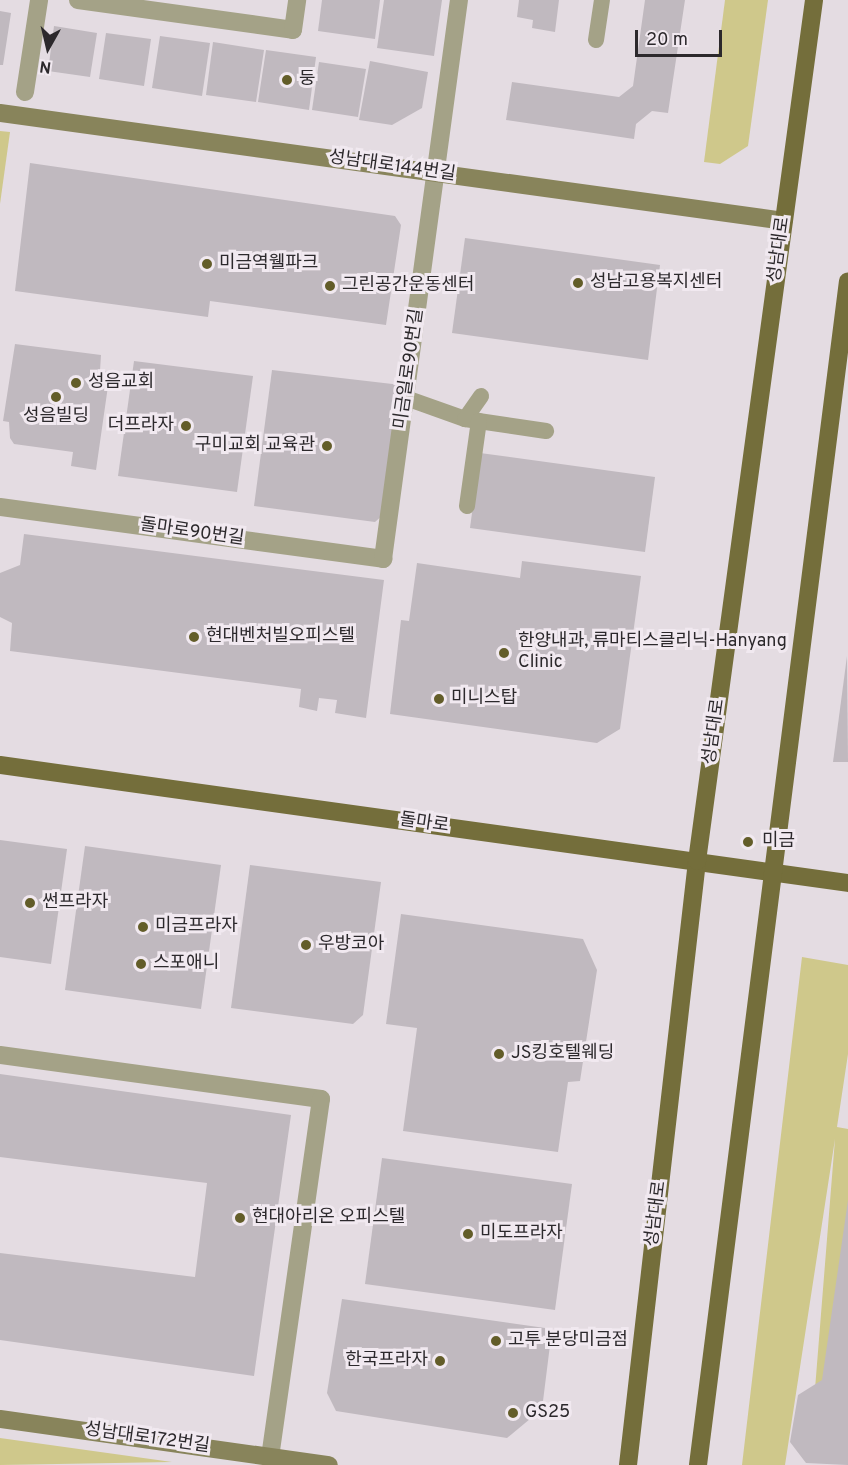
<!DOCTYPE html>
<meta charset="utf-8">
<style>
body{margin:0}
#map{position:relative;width:848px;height:1465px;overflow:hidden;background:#e4dce2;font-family:Overpass,"Noto Sans KR",sans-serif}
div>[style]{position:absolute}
.green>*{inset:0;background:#cfc88b}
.building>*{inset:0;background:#c0b9bf}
.lane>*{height:16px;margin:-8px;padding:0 8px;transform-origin:8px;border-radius:8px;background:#a4a287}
.street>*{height:18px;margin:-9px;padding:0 9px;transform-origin:9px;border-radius:9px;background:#a4a287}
.secondary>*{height:18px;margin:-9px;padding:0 9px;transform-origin:9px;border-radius:9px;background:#88845b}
.primary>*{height:18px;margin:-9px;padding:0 9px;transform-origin:9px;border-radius:9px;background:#746e3b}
.dots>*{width:16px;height:16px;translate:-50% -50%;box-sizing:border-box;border:3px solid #f1e9f0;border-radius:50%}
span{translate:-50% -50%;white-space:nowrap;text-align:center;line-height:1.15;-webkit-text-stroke:6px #f1e9f0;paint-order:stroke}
.poi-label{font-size:18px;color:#2c292c}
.left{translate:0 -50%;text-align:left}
.right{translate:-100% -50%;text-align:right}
.street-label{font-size:18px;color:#2c292c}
.north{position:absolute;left:18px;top:18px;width:60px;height:60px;-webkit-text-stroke:4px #f1e9f0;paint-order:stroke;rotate:188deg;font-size:16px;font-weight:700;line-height:24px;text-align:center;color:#2c292c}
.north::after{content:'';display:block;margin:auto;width:21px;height:27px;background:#2c292c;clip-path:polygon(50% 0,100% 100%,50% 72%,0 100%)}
.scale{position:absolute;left:635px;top:30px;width:87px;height:27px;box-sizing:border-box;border:3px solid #2c292c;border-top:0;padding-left:8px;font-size:18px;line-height:21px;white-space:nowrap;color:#2c292c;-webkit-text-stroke:4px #f1e9f0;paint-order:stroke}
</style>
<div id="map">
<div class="green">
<div style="clip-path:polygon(725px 0,768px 0,748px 146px,720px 164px,704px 162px)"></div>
<div style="clip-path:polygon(0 131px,10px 132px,0 204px)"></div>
<div style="clip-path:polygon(802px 957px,848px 965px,848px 1054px,837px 1127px,848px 1129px,848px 1443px,811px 1439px,835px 1139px,785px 1465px,742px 1465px)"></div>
<div style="clip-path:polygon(0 1438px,172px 1462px,0 1465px)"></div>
</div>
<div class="building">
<div style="clip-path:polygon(322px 0,380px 0,375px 39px,318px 31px)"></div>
<div style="clip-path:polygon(384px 0,442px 0,434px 56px,377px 48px)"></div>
<div style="clip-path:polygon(519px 0,559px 0,555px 32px,532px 28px,533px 20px,517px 17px)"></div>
<div style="clip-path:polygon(645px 0,685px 0,668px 113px,652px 111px,636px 124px,634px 139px,506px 120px,512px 82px,619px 97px,633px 86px)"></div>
<div style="clip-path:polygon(0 11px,11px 13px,3px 65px,0 65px)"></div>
<div style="clip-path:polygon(54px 26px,97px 33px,90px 77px,48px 71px)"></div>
<div style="clip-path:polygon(106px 33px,151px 39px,144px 86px,99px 79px)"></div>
<div style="clip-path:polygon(160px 36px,210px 43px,202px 96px,152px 88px)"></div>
<div style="clip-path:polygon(213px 42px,264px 50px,256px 102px,206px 95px)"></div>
<div style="clip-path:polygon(266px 50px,316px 57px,309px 110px,258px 102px)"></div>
<div style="clip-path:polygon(370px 61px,428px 72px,422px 108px,392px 125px,359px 120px)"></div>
<div style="clip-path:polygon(319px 62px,366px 69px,358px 117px,312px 110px)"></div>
<div style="clip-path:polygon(30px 163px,395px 216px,401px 225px,386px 325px,210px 301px,208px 317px,15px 291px)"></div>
<div style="clip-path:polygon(465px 238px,660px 265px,648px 360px,452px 333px)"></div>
<div style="clip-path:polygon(15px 344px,101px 355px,100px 371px,110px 372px,96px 470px,71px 466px,73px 452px,14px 444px,10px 438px,9px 422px,3px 421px)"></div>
<div style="clip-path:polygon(134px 361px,253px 376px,237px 492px,118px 476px)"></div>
<div style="clip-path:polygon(272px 370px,401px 385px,384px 514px,375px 522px,254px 506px)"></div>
<div style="clip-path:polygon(480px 453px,655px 477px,645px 552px,470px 528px)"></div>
<div style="clip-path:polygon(24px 534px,384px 580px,366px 718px,335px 713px,337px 700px,319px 698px,317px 711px,299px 707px,301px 689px,10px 651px,12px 623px,0 617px,0 573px,20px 565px)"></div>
<div style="clip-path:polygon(522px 561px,641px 576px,620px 729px,597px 743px,390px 714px,401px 620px,409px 621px,417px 563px,520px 578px)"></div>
<div style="clip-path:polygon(847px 656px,848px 762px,833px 762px)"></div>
<div style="clip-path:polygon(0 840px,67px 849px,51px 964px,0 957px)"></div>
<div style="clip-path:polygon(85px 846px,221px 865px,201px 1009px,65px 990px)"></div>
<div style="clip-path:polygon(250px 865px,381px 882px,363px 1015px,353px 1024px,231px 1008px)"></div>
<div style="clip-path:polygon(401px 914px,583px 939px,597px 970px,580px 1081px,568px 1082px,558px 1152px,403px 1131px,417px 1028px,386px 1024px)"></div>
<div style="clip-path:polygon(0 1074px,291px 1115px,254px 1376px,0 1340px,0 1253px,195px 1277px,207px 1183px,0 1157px)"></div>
<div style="clip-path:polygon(382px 1158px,572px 1184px,555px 1310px,365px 1284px)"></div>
<div style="clip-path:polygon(848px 1200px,848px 1465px,806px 1463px,790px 1442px,798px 1395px,822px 1380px)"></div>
<div style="clip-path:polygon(342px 1299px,552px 1329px,542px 1409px,507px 1438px,336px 1411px,327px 1393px)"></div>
</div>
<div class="lane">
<div style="left:596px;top:40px;width:40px;rotate:-81.5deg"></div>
<div style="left:406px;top:398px;width:63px;rotate:19.6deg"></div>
<div style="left:465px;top:419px;width:82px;rotate:8.4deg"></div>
<div style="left:465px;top:419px;width:28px;rotate:-55deg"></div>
<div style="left:467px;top:506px;width:86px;rotate:-82deg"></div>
</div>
<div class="street">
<div style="left:78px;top:0;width:217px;rotate:7.9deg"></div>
<div style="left:293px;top:30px;width:30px;rotate:-82deg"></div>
<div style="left:25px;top:92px;width:93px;rotate:-81.3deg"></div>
<div style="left:0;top:507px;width:387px;rotate:7.7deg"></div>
<div style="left:383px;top:559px;width:564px;rotate:-82.26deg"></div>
<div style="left:0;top:1055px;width:324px;rotate:7.8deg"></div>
<div style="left:321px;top:1099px;width:361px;rotate:98.1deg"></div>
</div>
<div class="secondary">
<div style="left:0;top:113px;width:791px;rotate:7.84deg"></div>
<div style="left:0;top:1419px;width:332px;rotate:8deg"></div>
</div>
<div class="primary">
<div style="left:0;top:765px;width:856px;rotate:7.92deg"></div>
<div style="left:628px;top:1465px;width:608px;rotate:-83.48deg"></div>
<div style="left:697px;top:861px;width:869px;rotate:-82.26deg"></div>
<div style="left:698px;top:1465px;width:1193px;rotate:-82.78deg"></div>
</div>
<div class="dots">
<div style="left:287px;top:80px;background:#635d29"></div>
<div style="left:207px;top:264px;background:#635d29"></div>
<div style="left:578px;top:283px;background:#635d29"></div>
<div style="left:330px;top:286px;background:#635d29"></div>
<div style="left:76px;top:383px;background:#635d29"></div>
<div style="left:56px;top:397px;background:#635d29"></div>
<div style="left:186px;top:426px;background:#635d29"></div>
<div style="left:327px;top:446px;background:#635d29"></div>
<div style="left:194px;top:637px;background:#635d29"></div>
<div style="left:504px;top:653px;background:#635d29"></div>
<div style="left:439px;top:699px;background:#635d29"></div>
<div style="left:748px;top:842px;background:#635d29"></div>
<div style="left:30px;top:903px;background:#635d29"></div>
<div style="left:143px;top:927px;background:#635d29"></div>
<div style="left:306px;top:945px;background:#635d29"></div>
<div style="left:141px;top:964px;background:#635d29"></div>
<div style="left:499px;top:1054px;background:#635d29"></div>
<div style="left:240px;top:1218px;background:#635d29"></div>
<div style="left:468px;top:1234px;background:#635d29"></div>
<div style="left:496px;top:1341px;background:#635d29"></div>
<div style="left:440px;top:1361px;background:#635d29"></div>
<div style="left:513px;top:1413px;background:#635d29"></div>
</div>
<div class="poi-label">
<span class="left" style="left:299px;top:80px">둥</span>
<span class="left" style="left:219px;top:264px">미금역웰파크</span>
<span class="left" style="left:590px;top:283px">성남고용복지센터</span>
<span class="left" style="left:342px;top:286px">그린공간운동센터</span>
<span class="left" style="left:88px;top:383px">성음교회</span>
<span style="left:56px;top:417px">성음빌딩</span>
<span class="right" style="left:174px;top:426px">더프라자</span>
<span class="right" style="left:315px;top:446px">구미교회 교육관</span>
<span class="left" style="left:206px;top:637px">현대벤처빌오피스텔</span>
<span class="left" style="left:518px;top:653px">한양내과, 류마티스클리닉-Hanyang<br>Clinic</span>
<span class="left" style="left:451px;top:699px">미니스탑</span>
<span class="left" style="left:762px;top:842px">미금</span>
<span class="left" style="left:42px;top:903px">썬프라자</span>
<span class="left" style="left:155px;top:927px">미금프라자</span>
<span class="left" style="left:318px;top:945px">우방코아</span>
<span class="left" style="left:153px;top:964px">스포애니</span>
<span class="left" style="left:511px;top:1054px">JS킹호텔웨딩</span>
<span class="left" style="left:252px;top:1218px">현대아리온 오피스텔</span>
<span class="left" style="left:480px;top:1234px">미도프라자</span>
<span class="left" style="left:508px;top:1341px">고투 분당미금점</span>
<span class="right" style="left:428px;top:1361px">한국프라자</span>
<span class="left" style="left:525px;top:1413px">GS25</span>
</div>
<div class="street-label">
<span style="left:392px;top:167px;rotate:8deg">성남대로144번길</span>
<span style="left:780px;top:250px;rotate:-82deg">성남대로</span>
<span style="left:410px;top:369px;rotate:-82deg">미금일로90번길</span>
<span style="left:192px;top:533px;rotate:8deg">돌마로90번길</span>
<span style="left:715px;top:732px;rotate:-82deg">성남대로</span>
<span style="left:424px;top:824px;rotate:8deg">돌마로</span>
<span style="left:657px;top:1214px;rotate:-83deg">성남대로</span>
<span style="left:147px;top:1439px;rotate:8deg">성남대로172번길</span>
</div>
<div class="north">N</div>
<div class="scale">20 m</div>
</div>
